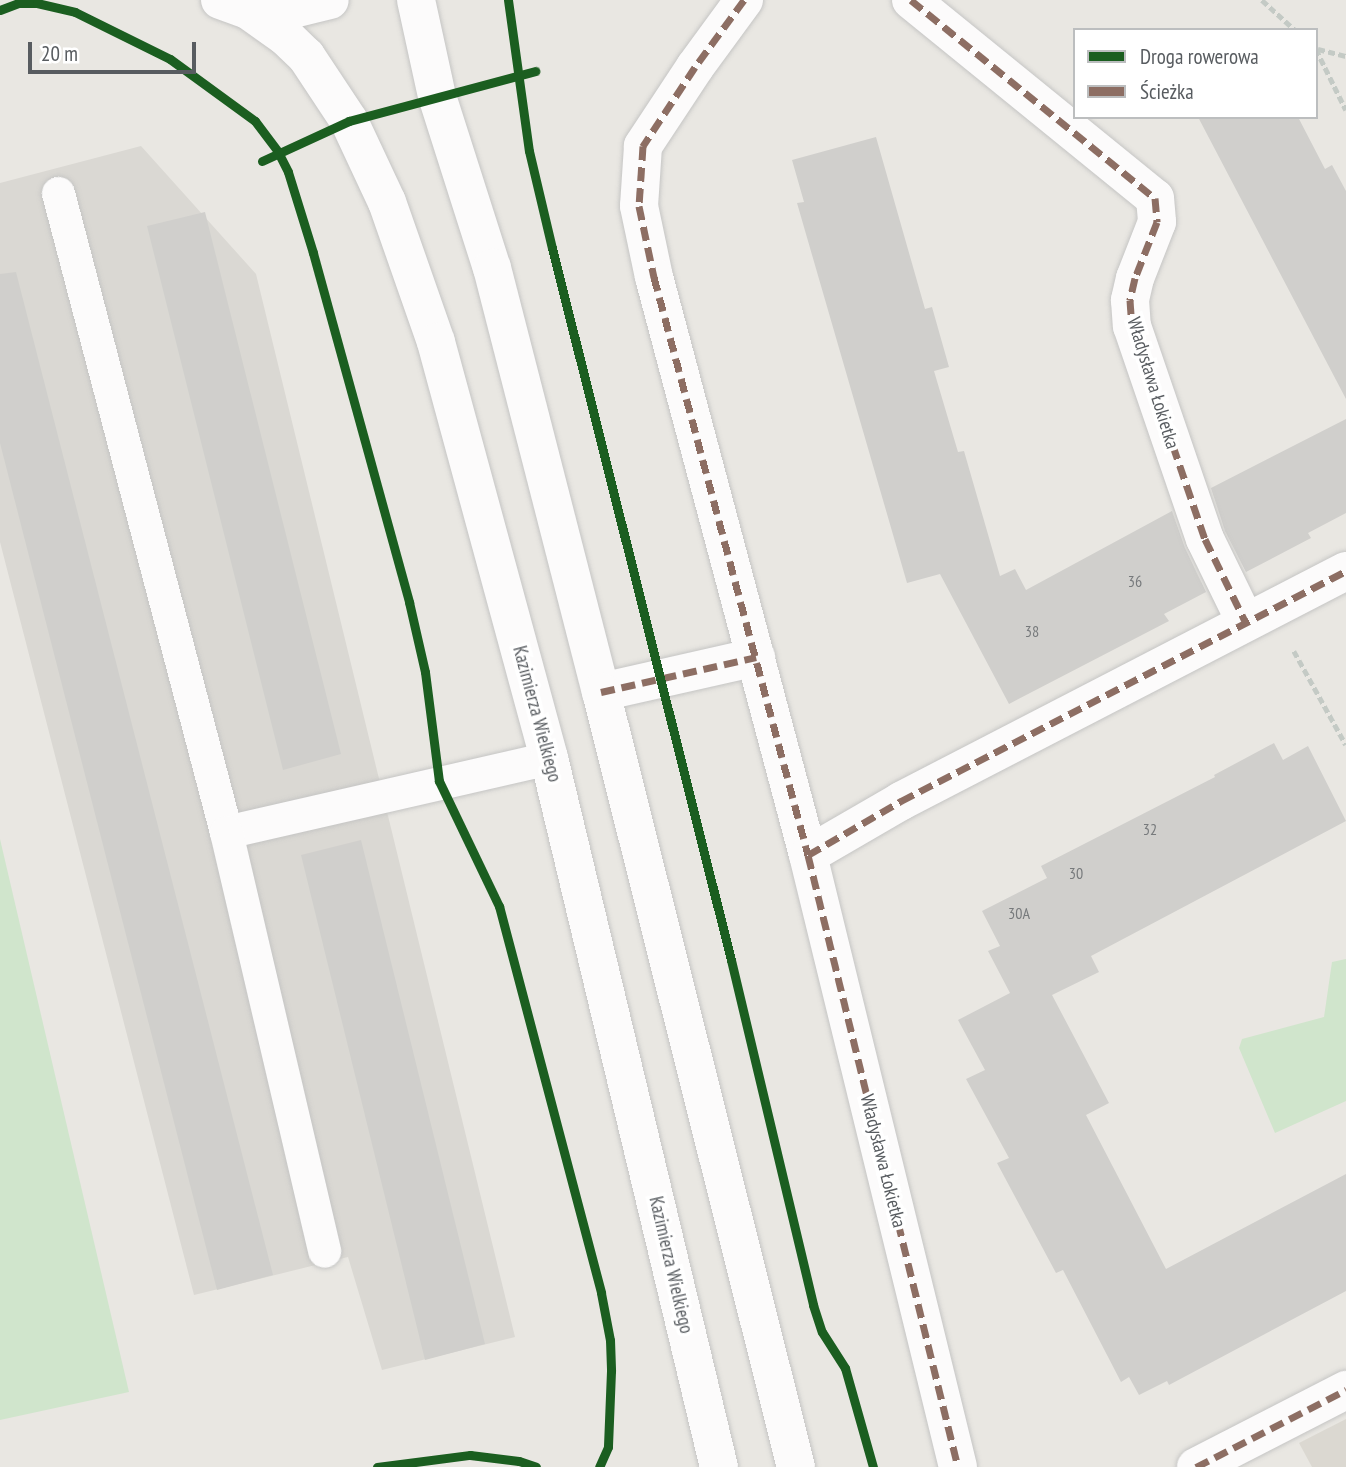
<!DOCTYPE html>
<meta charset="utf-8">
<style>
body{margin:0}
#map{position:relative;width:1346px;height:1467px;overflow:hidden;background:#e9e7e2;font-family:"PT Sans Narrow",sans-serif}
div>[style]{position:absolute}
.industrial>*{inset:0;background:#dad8d3}
.education>*{inset:0;background:#dbd8d1}
.green>*{inset:0;background:#d0e5cc}
.building>*{inset:0;background:#d0cfcc}
.path>*{height:4.5px;margin-top:-2.25px;transform-origin:0;background:repeating-linear-gradient(90deg,#c4cac5 0 7px,transparent 0 10.5px)}
.roads{filter:drop-shadow(0 0 2px #c5c5c4) drop-shadow(0 0 2px #c5c5c4)}
.service>*{height:33px;margin:-16.5px;padding:0 16.5px;transform-origin:16.5px;border-radius:16.5px;background:#fcfbfb}
.minor>*{height:38px;margin:-19px;padding:0 19px;transform-origin:19px;border-radius:19px;background:#fcfbfb}
.secondary>*{height:38px;margin:-19px;padding:0 19px;transform-origin:19px;border-radius:19px;background:#fcfbfb}
.quiet>*{height:7px;margin-top:-3.5px;transform-origin:0;background:repeating-linear-gradient(90deg,#8d6e63 0 14px,transparent 0 21px)}
.cycleway>*{height:9px;margin:-4.5px;padding:0 4.5px;transform-origin:4.5px;border-radius:4.5px;background:#1b5e20}
span{translate:-50% -50%;white-space:nowrap;text-align:center;line-height:1.15;-webkit-text-stroke:7px #fff;paint-order:stroke}
.number-label{font-size:16px;color:#777a7c}
.number-label span{-webkit-text-stroke-width:0}
.street-label{font-size:19px;color:#585c60}
.legend{position:absolute;left:1073px;top:28px;width:245px;height:91px;box-sizing:border-box;background:#fff;border:2px solid #bcbebf;margin:0;padding:9px 12px;list-style:none;font-size:21px;color:#585c60}
.legend li{display:flex;align-items:center;gap:14px;height:35px}
.legend b{width:35px;border:2px solid #bcbebf}
.scale{position:absolute;left:28px;top:42px;width:168px;height:32px;box-sizing:border-box;border:4px solid #585c60;border-top:0;padding-left:9px;font-size:21px;line-height:24px;white-space:nowrap;color:#585c60;-webkit-text-stroke:5px #fff;paint-order:stroke}
</style>
<div id="map">
<div class="industrial">
<div style="clip-path:polygon(141px 146px,256px 274px,515px 1337px,382px 1370px,348px 1257px,194px 1295px,0 542px,0 183px)"></div>
</div>
<div class="education">
<div style="clip-path:polygon(1346px 1419px,1346px 1467px,1312px 1467px,1299px 1443px)"></div>
</div>
<div class="green">
<div style="clip-path:polygon(0 839px,129px 1392px,0 1420px)"></div>
<div style="clip-path:polygon(1346px 959px,1346px 1101px,1275px 1133px,1239px 1048px,1242px 1039px,1324px 1017px,1332px 962px)"></div>
</div>
<div class="building">
<div style="clip-path:polygon(1198px 117px,1298px 117px,1325px 169px,1332px 165px,1346px 191px,1346px 399px)"></div>
<div style="clip-path:polygon(876px 137px,925px 309px,932px 307px,949px 367px,934px 371px,958px 452px,964px 451px,1000px 576px,1015px 569px,1026px 590px,1172px 511px,1185px 548px,1206px 592px,1164px 614px,1169px 621px,1009px 704px,940px 574px,907px 583px,797px 203px,804px 202px,792px 160px)"></div>
<div style="clip-path:polygon(205px 212px,341px 754px,283px 770px,147px 226px)"></div>
<div style="clip-path:polygon(16px 272px,273px 1275px,217px 1290px,0 443px,0 274px)"></div>
<div style="clip-path:polygon(1346px 419px,1346px 513px,1308px 533px,1311px 538px,1246px 572px,1225px 531px,1211px 488px)"></div>
<div style="clip-path:polygon(1274px 743px,1283px 760px,1308px 746px,1346px 821px,1091px 956px,1099px 972px,1052px 995px,1109px 1103px,1086px 1115px,1166px 1269px,1346px 1174px,1346px 1291px,1169px 1385px,1167px 1381px,1139px 1395px,1129px 1377px,1121px 1382px,1063px 1270px,1056px 1273px,997px 1163px,1009px 1158px,966px 1079px,985px 1070px,958px 1020px,1010px 993px,988px 951px,1000px 946px,982px 911px,1047px 878px,1041px 866px,1215px 777px,1214px 775px)"></div>
<div style="clip-path:polygon(361px 840px,485px 1344px,425px 1360px,301px 855px)"></div>
</div>
<div class="path">
<div style="left:1262px;top:0;width:45px;rotate:42.3deg"></div>
<div style="left:1316px;top:49px;width:68px;rotate:63.8deg"></div>
<div style="left:1318px;top:49px;width:29px;rotate:14deg"></div>
<div style="left:1294px;top:651px;width:107px;rotate:61deg"></div>
</div>
<div class="roads">
<div class="service">
<div style="left:58px;top:193px;width:661px;rotate:75.27deg"></div>
<div style="left:226px;top:832px;width:331px;rotate:-12.9deg"></div>
<div style="left:226px;top:832px;width:430px;rotate:76.8deg"></div>
</div>
<div class="minor">
<div style="left:744px;top:0;width:83px;rotate:126.2deg"></div>
<div style="left:695px;top:67px;width:95px;rotate:123.4deg"></div>
<div style="left:643px;top:146px;width:60px;rotate:93.8deg"></div>
<div style="left:639px;top:206px;width:73px;rotate:78.1deg"></div>
<div style="left:654px;top:277px;width:598px;rotate:75.08deg"></div>
<div style="left:808px;top:855px;width:630px;rotate:76.23deg"></div>
<div style="left:911px;top:0;width:314px;rotate:39.1deg"></div>
<div style="left:1155px;top:198px;width:24px;rotate:85deg"></div>
<div style="left:1157px;top:222px;width:60px;rotate:111.4deg"></div>
<div style="left:1135px;top:278px;width:23px;rotate:103deg"></div>
<div style="left:1130px;top:300px;width:26px;rotate:86deg"></div>
<div style="left:1132px;top:326px;width:225px;rotate:71.1deg"></div>
<div style="left:1205px;top:539px;width:91px;rotate:64deg"></div>
<div style="left:601px;top:692px;width:159px;rotate:-12.7deg"></div>
<div style="left:808px;top:855px;width:108px;rotate:-30.1deg"></div>
<div style="left:901px;top:801px;width:501px;rotate:-27.33deg"></div>
<div style="left:1196px;top:1467px;width:169px;rotate:-27.2deg"></div>
</div>
<div class="secondary">
<div style="left:220px;top:0;width:30px;rotate:20deg"></div>
<div style="left:248px;top:10px;width:37px;rotate:2deg"></div>
<div style="left:285px;top:11px;width:46px;rotate:-13.7deg"></div>
<div style="left:416px;top:0;width:98px;rotate:77.7deg"></div>
<div style="left:437px;top:96px;width:181px;rotate:72.3deg"></div>
<div style="left:492px;top:268px;width:438px;rotate:75.6deg"></div>
<div style="left:601px;top:692px;width:799px;rotate:75.88deg"></div>
<div style="left:248px;top:10px;width:47px;rotate:35.4deg"></div>
<div style="left:286px;top:37px;width:28px;rotate:44deg"></div>
<div style="left:306px;top:56px;width:78px;rotate:56.5deg"></div>
<div style="left:349px;top:121px;width:89px;rotate:64.9deg"></div>
<div style="left:387px;top:202px;width:148px;rotate:70.7deg"></div>
<div style="left:436px;top:342px;width:431px;rotate:74.8deg"></div>
<div style="left:549px;top:758px;width:729px;rotate:76.52deg"></div>
</div>
</div>
<div class="quiet">
<div style="left:744px;top:0;width:83px;rotate:126.2deg"></div>
<div style="left:695px;top:67px;width:95px;rotate:123.4deg"></div>
<div style="left:643px;top:146px;width:60px;rotate:93.8deg"></div>
<div style="left:639px;top:206px;width:73px;rotate:78.1deg"></div>
<div style="left:654px;top:277px;width:598px;rotate:75.08deg"></div>
<div style="left:808px;top:855px;width:630px;rotate:76.23deg"></div>
<div style="left:911px;top:0;width:314px;rotate:39.1deg"></div>
<div style="left:1155px;top:198px;width:24px;rotate:85deg"></div>
<div style="left:1157px;top:222px;width:60px;rotate:111.4deg"></div>
<div style="left:1135px;top:278px;width:23px;rotate:103deg"></div>
<div style="left:1130px;top:300px;width:26px;rotate:86deg"></div>
<div style="left:1132px;top:326px;width:225px;rotate:71.1deg"></div>
<div style="left:1205px;top:539px;width:91px;rotate:64deg"></div>
<div style="left:601px;top:692px;width:159px;rotate:-12.7deg"></div>
<div style="left:808px;top:855px;width:108px;rotate:-30.1deg"></div>
<div style="left:901px;top:801px;width:501px;rotate:-27.33deg"></div>
<div style="left:1196px;top:1467px;width:169px;rotate:-27.2deg"></div>
</div>
<div class="cycleway">
<div style="left:508px;top:0;width:152px;rotate:82.1deg"></div>
<div style="left:529px;top:151px;width:100px;rotate:76.7deg"></div>
<div style="left:552px;top:248px;width:734px;rotate:75.89deg"></div>
<div style="left:731px;top:960px;width:355px;rotate:76.6deg"></div>
<div style="left:813px;top:1305px;width:28px;rotate:72deg"></div>
<div style="left:822px;top:1332px;width:43px;rotate:57.4deg"></div>
<div style="left:845px;top:1368px;width:103px;rotate:74.2deg"></div>
<div style="left:0;top:10px;width:19px;rotate:-21deg"></div>
<div style="left:18px;top:3px;width:19px"></div>
<div style="left:37px;top:3px;width:39px;rotate:13deg"></div>
<div style="left:75px;top:12px;width:106px;rotate:26.3deg"></div>
<div style="left:170px;top:59px;width:105px;rotate:36.1deg"></div>
<div style="left:255px;top:121px;width:39px;rotate:53deg"></div>
<div style="left:278px;top:152px;width:22px;rotate:63deg"></div>
<div style="left:288px;top:172px;width:85px;rotate:72.8deg"></div>
<div style="left:313px;top:253px;width:362px;rotate:74.6deg"></div>
<div style="left:409px;top:602px;width:72px;rotate:77.1deg"></div>
<div style="left:425px;top:672px;width:110px;rotate:82.7deg"></div>
<div style="left:439px;top:781px;width:139px;rotate:64.4deg"></div>
<div style="left:499px;top:906px;width:400px;rotate:75.2deg"></div>
<div style="left:601px;top:1293px;width:48px;rotate:79.2deg"></div>
<div style="left:610px;top:1340px;width:31px;rotate:88deg"></div>
<div style="left:611px;top:1371px;width:76px;rotate:92.3deg"></div>
<div style="left:608px;top:1447px;width:22px;rotate:114deg"></div>
<div style="left:262px;top:161px;width:96px;rotate:-24.7deg"></div>
<div style="left:349px;top:121px;width:193px;rotate:-15deg"></div>
<div style="left:377px;top:1467px;width:94px;rotate:-7.4deg"></div>
<div style="left:470px;top:1455px;width:49px;rotate:7deg"></div>
<div style="left:519px;top:1461px;width:18px;rotate:19deg"></div>
</div>
<div class="number-label">
<span style="left:1135px;top:581px">36</span>
<span style="left:1032px;top:631px">38</span>
<span style="left:1150px;top:829px">32</span>
<span style="left:1076px;top:873px">30</span>
<span style="left:1019px;top:913px">30A</span>
</div>
<div class="street-label">
<span style="left:1153px;top:383px;rotate:73deg">Władysława Łokietka</span>
<span style="left:537px;top:714px;rotate:75deg">Kazimierza Wielkiego</span>
<span style="left:883px;top:1161px;rotate:76deg">Władysława Łokietka</span>
<span style="left:671px;top:1265px;rotate:77deg">Kazimierza Wielkiego</span>
</div>
<ul class="legend">
<li><b style="height:9px;background:#1b5e20"></b>Droga rowerowa</li>
<li><b style="height:9px;background:#8d6e63"></b>Ścieżka</li>
</ul>
<div class="scale">20 m</div>
</div>
